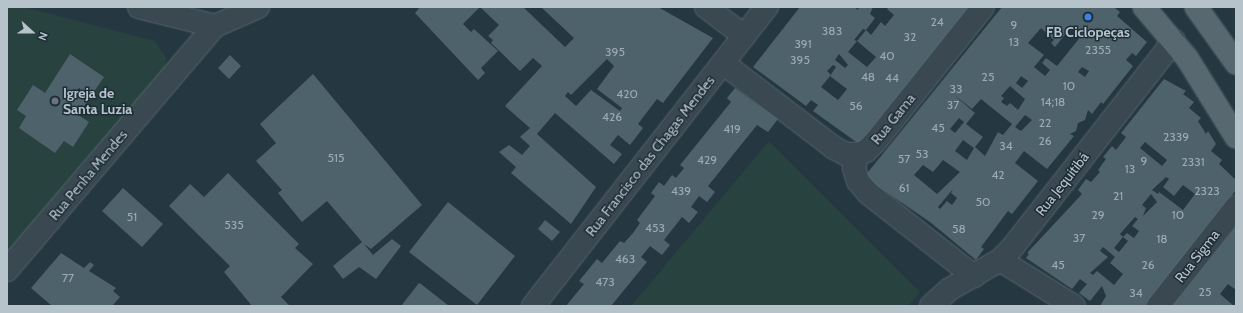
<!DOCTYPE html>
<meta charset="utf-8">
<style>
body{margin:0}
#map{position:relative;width:1243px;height:313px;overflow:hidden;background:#253741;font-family:Cabin,sans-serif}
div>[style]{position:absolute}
.green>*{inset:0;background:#27423f}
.building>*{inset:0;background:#4e626c}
.roads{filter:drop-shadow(0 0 1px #57666e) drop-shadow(0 0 1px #57666e)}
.minor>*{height:22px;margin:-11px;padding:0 11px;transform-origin:11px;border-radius:11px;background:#3a4851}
.primary>*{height:22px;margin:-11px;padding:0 11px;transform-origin:11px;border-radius:11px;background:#586870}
.dots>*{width:11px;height:11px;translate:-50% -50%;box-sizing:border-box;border:2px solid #1e2d36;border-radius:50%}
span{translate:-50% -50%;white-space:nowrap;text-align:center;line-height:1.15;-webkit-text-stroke:3px #1e2d36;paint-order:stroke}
.number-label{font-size:12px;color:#9cabb3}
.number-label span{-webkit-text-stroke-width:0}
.poi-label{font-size:14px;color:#b6c3cb;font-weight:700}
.left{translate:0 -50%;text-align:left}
.street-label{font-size:14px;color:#b6c3cb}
.frame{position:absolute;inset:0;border:8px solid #b6c3cb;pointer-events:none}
.north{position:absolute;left:12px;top:12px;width:40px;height:40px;-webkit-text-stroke:3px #1e2d36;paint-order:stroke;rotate:111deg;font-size:11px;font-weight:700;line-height:16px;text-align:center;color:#b6c3cb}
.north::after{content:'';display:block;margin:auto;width:14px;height:18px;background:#b6c3cb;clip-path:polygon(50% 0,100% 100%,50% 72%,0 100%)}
</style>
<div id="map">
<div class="green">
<div style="clip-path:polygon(7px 7px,24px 7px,155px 41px,166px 57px,165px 72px,7px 256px)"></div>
<div style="clip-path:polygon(769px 141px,920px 292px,908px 306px,631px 306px)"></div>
</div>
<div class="building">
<div style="clip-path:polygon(evenodd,420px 7px,523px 7px,565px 47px,574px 38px,541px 7px,658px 7px,713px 38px,663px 103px,657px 99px,638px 124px,643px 128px,630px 145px,618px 135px,610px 145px,622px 154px,614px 164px,555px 113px,537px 134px,596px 187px,571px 224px,511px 173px,516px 167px,499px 152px,509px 145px,522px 155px,530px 146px,520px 137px,530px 128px,505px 106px,542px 66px,533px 58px,520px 71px,491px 43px,493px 40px,488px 36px,499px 25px,480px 7px,463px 24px,471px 32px,474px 29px,498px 51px,481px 68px,485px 73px,478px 80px,415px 13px,420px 7px,607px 59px,614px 66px,597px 89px,622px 108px,620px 111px,591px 90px,576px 106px,565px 96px,568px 92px,571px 95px,607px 59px)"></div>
<div style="clip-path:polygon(evenodd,800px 7px,856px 7px,857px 10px,860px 7px,873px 7px,870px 14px,875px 18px,866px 30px,871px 35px,881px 22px,885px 26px,894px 15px,887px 9px,889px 7px,970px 7px,859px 144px,813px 111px,818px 105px,811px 100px,806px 106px,753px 67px,800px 7px,863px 29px,866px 30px,857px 41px,854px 40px,863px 29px,800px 7px,857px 41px,876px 57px,867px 67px,848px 52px,857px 41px,800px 7px,839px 54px,848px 65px,845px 68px,835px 60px,839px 54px,800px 7px,833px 65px,836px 67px,830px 76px,847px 89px,838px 100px,821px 87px,831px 75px,827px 71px,833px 65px)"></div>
<div style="clip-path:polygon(evenodd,1002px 7px,1114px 7px,1120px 12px,1117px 16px,1147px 42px,1136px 56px,1132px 53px,1126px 60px,1133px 66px,1103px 104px,1101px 102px,1092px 114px,1088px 110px,1085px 120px,1078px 123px,1076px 131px,1070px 134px,1074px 136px,1047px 169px,1024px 151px,1015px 163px,1038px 181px,1012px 214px,1008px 211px,981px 247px,984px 249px,976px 260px,930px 222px,864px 177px,1002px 7px,1071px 27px,1082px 35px,1057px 66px,1046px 58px,1042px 63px,1050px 70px,1045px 76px,1034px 67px,1044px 55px,1028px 43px,1041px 28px,1054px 40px,1051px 43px,1055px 47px,1071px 27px,1002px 7px,1082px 67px,1089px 71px,1085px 77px,1078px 72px,1082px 67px,1002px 7px,1021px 76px,1028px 81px,1022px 88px,1016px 83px,1021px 76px,1002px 7px,1010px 86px,1025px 99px,1018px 110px,1010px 103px,1007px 106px,1001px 102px,1004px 98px,1001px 96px,1010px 86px,1002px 7px,951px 92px,972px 109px,981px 99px,1012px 124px,1003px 135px,998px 132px,985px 156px,975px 147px,983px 137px,966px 124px,975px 113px,951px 92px,1002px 7px,1025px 115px,1032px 120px,1021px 131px,1015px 127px,1025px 115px,1002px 7px,959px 118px,964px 122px,955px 133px,950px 129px,959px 118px,1002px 7px,963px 140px,974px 148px,967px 160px,955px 151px,963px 140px,1002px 7px,943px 160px,960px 172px,937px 194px,914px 175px,923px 165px,933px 172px,943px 160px,1002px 7px,953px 189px,951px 193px,957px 198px,952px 205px,947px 201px,940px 209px,938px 207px,953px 189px)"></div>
<div style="clip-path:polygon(70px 54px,104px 77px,78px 115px,89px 122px,73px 147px,64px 141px,55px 153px,19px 128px,26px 116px,17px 110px,33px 85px,45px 93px)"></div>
<div style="clip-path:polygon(230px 55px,241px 66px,229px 79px,218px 68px)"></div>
<div style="clip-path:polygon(313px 74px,422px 205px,371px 249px,364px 244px,373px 255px,392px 239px,401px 246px,376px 279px,359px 267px,343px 279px,333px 266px,362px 242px,327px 201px,302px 222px,278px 193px,282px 190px,256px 161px,276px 143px,260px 124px)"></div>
<div style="clip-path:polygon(evenodd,1164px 79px,1186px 91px,1183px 94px,1194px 102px,1189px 108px,1201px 118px,1198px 121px,1206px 134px,1208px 131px,1216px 144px,1211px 151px,1222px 160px,1219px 164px,1236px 180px,1236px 190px,1145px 306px,1100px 306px,1106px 296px,1102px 286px,1090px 301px,1079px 293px,1087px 284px,1080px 279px,1072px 289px,1026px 258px,1029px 254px,1027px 253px,1082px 194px,1078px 190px,1086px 179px,1091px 182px,1100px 172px,1098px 170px,1106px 159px,1103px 157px,1112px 146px,1116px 150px,1126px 137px,1121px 133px,1164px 79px,1145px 142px,1167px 160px,1162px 166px,1140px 148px,1145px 142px,1164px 79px,1166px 177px,1169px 179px,1163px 187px,1174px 196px,1183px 185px,1195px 194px,1183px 210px,1159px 192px,1158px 194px,1152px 190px,1166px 177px,1164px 79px,1151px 194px,1157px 202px,1143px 216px,1146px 208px,1142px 205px,1151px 194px,1164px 79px,1135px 217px,1138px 219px,1132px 226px,1139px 231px,1134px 238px,1127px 233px,1123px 237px,1128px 241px,1119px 252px,1114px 248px,1123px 237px,1120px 234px,1135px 217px,1164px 79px,1103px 247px,1115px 257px,1110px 263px,1123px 274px,1114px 285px,1097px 271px,1093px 275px,1090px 273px,1108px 257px,1100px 251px,1103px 247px)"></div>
<div style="clip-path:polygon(735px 88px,778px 119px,768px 132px,757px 125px,708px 186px,715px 192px,707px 202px,699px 196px,691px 207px,698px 212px,689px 223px,682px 217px,664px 240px,670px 245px,662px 255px,650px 246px,641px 257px,647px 262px,611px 306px,566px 306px,584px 284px,579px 281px,597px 259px,602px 263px,620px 241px,624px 243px,633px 233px,640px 223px,637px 220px,655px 196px,651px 193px,659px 182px,664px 186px,672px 175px,676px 178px,684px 168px,680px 165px,731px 102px,727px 98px)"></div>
<div style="clip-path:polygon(228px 173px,299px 244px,295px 248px,313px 264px,281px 297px,290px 306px,252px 306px,224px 272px,230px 266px,169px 206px,190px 184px,204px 197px)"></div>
<div style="clip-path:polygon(123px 188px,163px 224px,142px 247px,102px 211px)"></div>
<div style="clip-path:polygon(448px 202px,515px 256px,477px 305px,409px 252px)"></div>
<div style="clip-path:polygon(545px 220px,560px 232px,552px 241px,538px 229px)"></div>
<div style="clip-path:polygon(1236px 226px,1236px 290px,1228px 284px,1220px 294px,1234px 306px,1172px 306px)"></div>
<div style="clip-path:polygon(61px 253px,84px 268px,90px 262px,94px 265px,89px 271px,116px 288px,113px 291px,120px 297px,112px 306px,52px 306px,31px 288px)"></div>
<div style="clip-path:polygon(419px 283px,421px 284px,449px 306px,401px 306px)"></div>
</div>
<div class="roads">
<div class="minor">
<div style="left:139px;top:7px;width:78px;rotate:14deg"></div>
<div style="left:215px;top:26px;width:47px;rotate:-23.8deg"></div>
<div style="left:706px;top:7px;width:48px;rotate:37.3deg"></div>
<div style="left:723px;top:63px;width:140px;rotate:37.4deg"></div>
<div style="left:834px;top:148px;width:13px;rotate:27deg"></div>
<div style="left:846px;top:154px;width:11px"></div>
<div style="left:857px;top:154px;width:9px;rotate:-18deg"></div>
<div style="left:866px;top:151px;width:14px;rotate:-45deg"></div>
<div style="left:876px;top:141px;width:171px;rotate:-51.4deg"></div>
<div style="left:857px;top:154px;width:14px;rotate:102deg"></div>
<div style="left:854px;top:168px;width:14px;rotate:73deg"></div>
<div style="left:858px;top:181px;width:16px;rotate:50deg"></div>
<div style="left:868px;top:193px;width:135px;rotate:38.1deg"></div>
<div style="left:1000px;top:260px;width:87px;rotate:31.9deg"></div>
<div style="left:7px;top:270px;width:321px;rotate:-49.6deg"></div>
<div style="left:533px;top:306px;width:380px;rotate:-52deg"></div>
<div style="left:931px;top:306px;width:25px;rotate:-42deg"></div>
<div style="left:950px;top:289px;width:58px;rotate:-30.1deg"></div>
<div style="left:1000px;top:260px;width:17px;rotate:-45deg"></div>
<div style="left:1012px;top:248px;width:263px;rotate:-52deg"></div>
<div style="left:1158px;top:306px;width:126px;rotate:-51.8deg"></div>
</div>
<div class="primary">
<div style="left:1144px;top:7px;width:67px;rotate:49.9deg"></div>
<div style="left:1187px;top:58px;width:93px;rotate:58.2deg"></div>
<div style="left:1196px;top:7px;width:69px;rotate:54.5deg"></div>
</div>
</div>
<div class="dots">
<div style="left:1088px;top:17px;background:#3f7fe0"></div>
<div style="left:55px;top:101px;background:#6b7280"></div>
</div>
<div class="number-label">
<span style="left:937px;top:22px">24</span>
<span style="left:1014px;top:25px">9</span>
<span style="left:832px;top:31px">383</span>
<span style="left:910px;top:37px">32</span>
<span style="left:1014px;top:42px">13</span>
<span style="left:803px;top:44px">391</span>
<span style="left:1098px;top:50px">2355</span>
<span style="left:615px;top:52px">395</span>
<span style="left:887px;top:56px">40</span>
<span style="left:800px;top:60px">395</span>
<span style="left:868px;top:77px">48</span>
<span style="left:988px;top:77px">25</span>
<span style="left:892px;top:78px">44</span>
<span style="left:1069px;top:86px">10</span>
<span style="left:956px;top:89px">33</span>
<span style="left:627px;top:94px">420</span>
<span style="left:1053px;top:102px">14;18</span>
<span style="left:953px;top:105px">37</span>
<span style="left:856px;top:106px">56</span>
<span style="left:612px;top:117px">426</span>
<span style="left:1045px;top:123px">22</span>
<span style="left:938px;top:128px">45</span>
<span style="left:732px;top:129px">419</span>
<span style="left:1176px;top:137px">2339</span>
<span style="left:1045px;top:141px">26</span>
<span style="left:1006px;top:146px">34</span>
<span style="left:922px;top:154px">53</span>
<span style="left:336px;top:158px">515</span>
<span style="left:904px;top:159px">57</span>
<span style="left:707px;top:160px">429</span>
<span style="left:1144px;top:161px">9</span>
<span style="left:1193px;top:162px">2331</span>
<span style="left:1130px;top:169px">13</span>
<span style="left:998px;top:175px">42</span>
<span style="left:904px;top:188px">61</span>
<span style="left:681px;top:191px">439</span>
<span style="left:1207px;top:191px">2323</span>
<span style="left:1118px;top:196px">21</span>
<span style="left:983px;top:202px">50</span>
<span style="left:1098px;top:215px">29</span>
<span style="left:1178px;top:215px">10</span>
<span style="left:132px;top:217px">51</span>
<span style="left:234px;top:225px">535</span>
<span style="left:655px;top:228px">453</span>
<span style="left:959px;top:229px">58</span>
<span style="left:1079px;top:238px">37</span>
<span style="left:1162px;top:239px">18</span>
<span style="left:625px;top:259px">463</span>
<span style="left:1058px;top:265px">45</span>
<span style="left:1148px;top:265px">26</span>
<span style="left:68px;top:278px">77</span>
<span style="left:605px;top:282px">473</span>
<span style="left:1205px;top:292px">25</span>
<span style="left:1136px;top:293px">34</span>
</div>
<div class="poi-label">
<span style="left:1088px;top:32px">FB Ciclopeças</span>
<span class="left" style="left:63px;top:101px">Igreja de<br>Santa Luzia</span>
</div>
<div class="street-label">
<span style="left:893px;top:119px;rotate:-51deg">Rua Gama</span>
<span style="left:650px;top:156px;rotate:-52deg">Rua Francisco das Chagas Mendes</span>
<span style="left:88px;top:175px;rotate:-50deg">Rua Penha Mendes</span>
<span style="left:1062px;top:184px;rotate:-52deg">Rua Jequitibá</span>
<span style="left:1197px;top:256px;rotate:-52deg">Rua Sigma</span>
</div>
<div class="frame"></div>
<div class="north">N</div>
</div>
